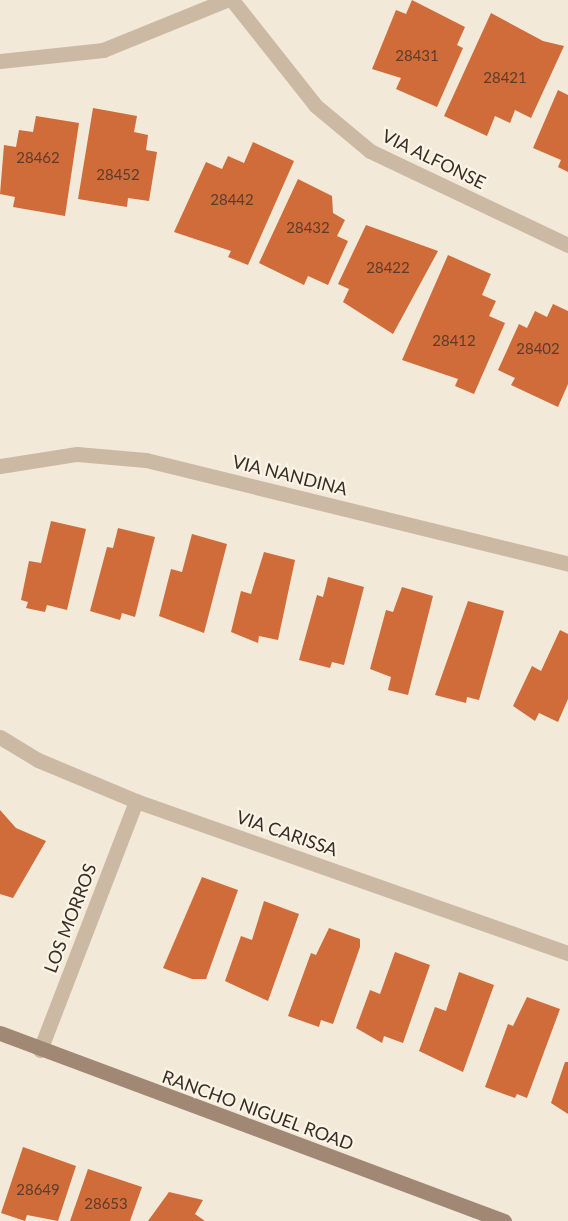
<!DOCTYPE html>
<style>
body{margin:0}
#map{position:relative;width:568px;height:1221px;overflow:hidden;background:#f3e9d8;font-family:Lato,sans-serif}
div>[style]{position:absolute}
.building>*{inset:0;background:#d06b3a}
.street>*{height:15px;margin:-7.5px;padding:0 7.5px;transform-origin:7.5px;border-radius:7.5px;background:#ccb9a3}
.secondary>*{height:15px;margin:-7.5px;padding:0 7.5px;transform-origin:7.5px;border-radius:7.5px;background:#a08875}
span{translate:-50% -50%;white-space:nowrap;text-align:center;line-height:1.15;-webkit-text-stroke:4.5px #fbf3e5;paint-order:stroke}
.number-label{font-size:15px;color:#5d3c2b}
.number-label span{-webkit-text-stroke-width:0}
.street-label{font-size:18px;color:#372d26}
</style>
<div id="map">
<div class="building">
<div style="clip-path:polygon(412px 0,465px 27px,457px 45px,463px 48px,437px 107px,396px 89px,401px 78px,372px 69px,396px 10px,406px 14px)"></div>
<div style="clip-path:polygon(491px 13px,543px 41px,564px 46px,531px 118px,515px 110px,510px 123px,495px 116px,487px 136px,444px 116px)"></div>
<div style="clip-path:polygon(558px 90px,568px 95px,568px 172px,558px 167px,561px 160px,533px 148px)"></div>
<div style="clip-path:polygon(93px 108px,137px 116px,134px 132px,148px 135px,146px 150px,157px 152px,149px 201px,128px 198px,127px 207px,78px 199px)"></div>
<div style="clip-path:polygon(36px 116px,79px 123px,65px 216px,13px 207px,15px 197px,0 194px,4px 145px,16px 147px,19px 130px,33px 132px)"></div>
<div style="clip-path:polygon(253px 142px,294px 161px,248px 265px,228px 257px,231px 251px,174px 232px,206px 162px,222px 169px,228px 156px,244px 163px)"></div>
<div style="clip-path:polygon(298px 179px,332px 196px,333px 213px,345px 220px,337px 236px,348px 241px,328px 285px,308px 276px,304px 285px,259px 263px)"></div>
<div style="clip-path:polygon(366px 225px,438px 251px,393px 334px,343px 302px,349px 289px,338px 284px)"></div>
<div style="clip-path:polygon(448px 255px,491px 274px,482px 295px,496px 301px,489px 316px,505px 323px,474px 394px,455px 386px,458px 379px,402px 360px)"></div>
<div style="clip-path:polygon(553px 304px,568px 311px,568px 384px,558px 407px,511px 385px,515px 378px,498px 370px,519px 324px,527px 328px,535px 311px,547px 317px)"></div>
<div style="clip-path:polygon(51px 521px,86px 529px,67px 610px,47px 605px,45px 612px,26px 608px,28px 602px,21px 600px,29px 561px,41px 563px)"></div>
<div style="clip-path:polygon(118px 528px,155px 537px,135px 617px,122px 613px,120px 620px,90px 611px,107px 547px,113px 548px)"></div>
<div style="clip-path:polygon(192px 534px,227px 544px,204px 633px,159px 616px,171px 569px,182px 572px)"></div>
<div style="clip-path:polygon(264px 552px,295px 560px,278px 640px,259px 636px,258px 643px,231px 632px,241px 591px,251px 594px)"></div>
<div style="clip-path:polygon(328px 577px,364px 587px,344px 665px,332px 662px,330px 668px,299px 660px,317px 595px,323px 597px)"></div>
<div style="clip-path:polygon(402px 587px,433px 596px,408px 695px,388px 690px,391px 677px,370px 669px,386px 610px,393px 612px)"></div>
<div style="clip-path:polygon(468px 601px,504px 611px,479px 700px,467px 697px,466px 703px,435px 695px)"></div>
<div style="clip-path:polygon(560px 630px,568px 634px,568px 699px,558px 722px,539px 713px,535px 721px,513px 706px,532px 666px,541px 671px)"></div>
<div style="clip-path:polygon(0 810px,16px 828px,46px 841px,13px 898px,0 894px)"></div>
<div style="clip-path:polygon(202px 877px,238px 890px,206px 979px,192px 979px,163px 968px)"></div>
<div style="clip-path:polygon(264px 901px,299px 914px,268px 1001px,225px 981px,241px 936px,252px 940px)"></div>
<div style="clip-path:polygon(329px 928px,360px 939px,360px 947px,333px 1024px,321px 1020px,319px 1027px,288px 1016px,311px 953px,316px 955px)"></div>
<div style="clip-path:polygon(395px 952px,430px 965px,403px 1043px,384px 1036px,382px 1043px,356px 1028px,370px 990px,380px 994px)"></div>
<div style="clip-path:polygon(459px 972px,494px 985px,463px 1072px,419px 1051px,435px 1007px,446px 1011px)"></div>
<div style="clip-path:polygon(527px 997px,560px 1009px,527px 1098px,517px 1094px,515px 1098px,485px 1087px,508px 1024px,513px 1026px)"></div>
<div style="clip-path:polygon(565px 1062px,568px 1062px,568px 1114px,551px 1103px)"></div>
<div style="clip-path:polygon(23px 1147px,76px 1166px,58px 1221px,27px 1215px,25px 1221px,1px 1213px)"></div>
<div style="clip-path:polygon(88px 1169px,142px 1187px,130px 1221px,70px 1221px)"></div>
<div style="clip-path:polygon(169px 1192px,203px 1200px,195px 1214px,205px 1221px,148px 1221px)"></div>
</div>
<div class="street">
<div style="left:232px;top:0;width:135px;rotate:51.6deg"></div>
<div style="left:316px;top:106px;width:70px;rotate:39.8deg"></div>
<div style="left:370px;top:151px;width:219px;rotate:25.4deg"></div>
<div style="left:0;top:61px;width:104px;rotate:-6.1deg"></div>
<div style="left:103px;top:50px;width:133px;rotate:-22.1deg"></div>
<div style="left:0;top:466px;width:78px;rotate:-8.9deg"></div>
<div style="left:77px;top:454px;width:69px;rotate:5deg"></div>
<div style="left:146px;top:460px;width:435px;rotate:13.8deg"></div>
<div style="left:0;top:737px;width:44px;rotate:31.2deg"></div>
<div style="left:38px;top:760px;width:106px;rotate:22.7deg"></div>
<div style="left:136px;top:801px;width:458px;rotate:19.4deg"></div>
<div style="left:40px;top:1050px;width:267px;rotate:-68.9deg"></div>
</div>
<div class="secondary">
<div style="left:0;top:1033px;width:538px;rotate:20.46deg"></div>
</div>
<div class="number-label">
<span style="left:417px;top:56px">28431</span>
<span style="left:505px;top:78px">28421</span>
<span style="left:38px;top:158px">28462</span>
<span style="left:118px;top:175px">28452</span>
<span style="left:232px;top:200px">28442</span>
<span style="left:308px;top:228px">28432</span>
<span style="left:388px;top:268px">28422</span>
<span style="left:454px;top:341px">28412</span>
<span style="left:538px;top:349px">28402</span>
<span style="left:38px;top:1190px">28649</span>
<span style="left:106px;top:1204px">28653</span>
</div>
<div class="street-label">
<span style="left:434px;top:159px;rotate:26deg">VIA ALFONSE</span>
<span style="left:290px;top:475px;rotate:14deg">VIA NANDINA</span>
<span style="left:287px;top:833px;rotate:19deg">VIA CARISSA</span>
<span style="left:70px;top:918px;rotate:-69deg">LOS MORROS</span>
<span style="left:258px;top:1110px;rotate:20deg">RANCHO NIGUEL ROAD</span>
</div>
</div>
